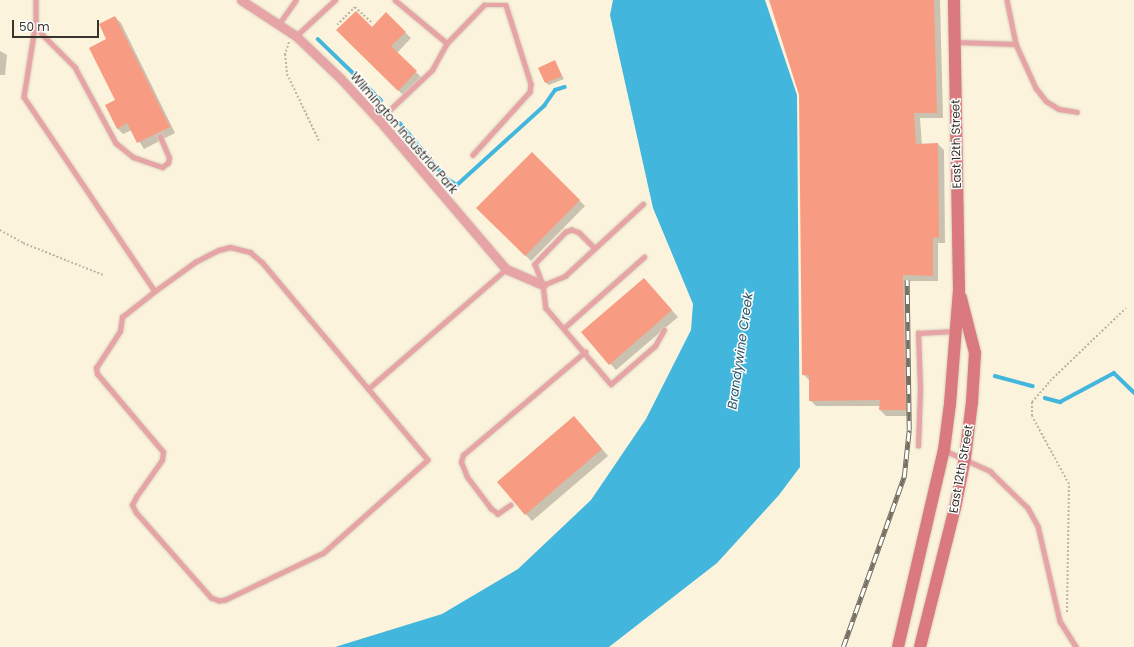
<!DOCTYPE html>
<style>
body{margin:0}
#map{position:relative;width:1134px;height:647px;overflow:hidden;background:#fcf3dc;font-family:Poppins,sans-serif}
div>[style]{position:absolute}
.water>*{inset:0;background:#42b6dc}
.shadow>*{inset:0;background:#0003}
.stream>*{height:3.5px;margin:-1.75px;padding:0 1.75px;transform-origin:1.75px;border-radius:1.75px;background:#42b6dc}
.building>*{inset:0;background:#f79c82}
.path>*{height:2px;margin-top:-1px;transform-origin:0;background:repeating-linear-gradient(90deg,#bdb6a3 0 2px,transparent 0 4px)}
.roads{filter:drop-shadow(0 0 1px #d9d1bc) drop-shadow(0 0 1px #d9d1bc)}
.lane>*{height:4.5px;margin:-2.25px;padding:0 2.25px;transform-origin:2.25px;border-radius:2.25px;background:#e6a4a6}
.street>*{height:9px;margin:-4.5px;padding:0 4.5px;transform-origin:4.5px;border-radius:4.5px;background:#e6a4a6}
.secondary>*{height:12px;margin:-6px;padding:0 6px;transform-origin:6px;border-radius:6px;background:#da7a7f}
.rail>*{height:4.5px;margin-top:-2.25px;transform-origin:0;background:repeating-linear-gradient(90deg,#fff 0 9px,#746f61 0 18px);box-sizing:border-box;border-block:1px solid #746f61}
span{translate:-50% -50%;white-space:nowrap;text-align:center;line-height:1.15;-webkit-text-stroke:3px #fff;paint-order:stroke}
.street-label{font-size:12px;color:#37342b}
.water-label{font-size:13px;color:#295869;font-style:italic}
.scale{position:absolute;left:12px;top:20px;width:87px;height:18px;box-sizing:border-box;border:2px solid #37342b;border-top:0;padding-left:5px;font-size:12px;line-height:14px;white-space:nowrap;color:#37342b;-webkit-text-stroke:3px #fff;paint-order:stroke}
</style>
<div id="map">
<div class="water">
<div style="clip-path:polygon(613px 0,765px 0,797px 95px,800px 467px,779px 495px,717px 563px,609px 647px,335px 647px,442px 614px,518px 569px,591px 500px,646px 419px,691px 330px,693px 304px,653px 208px,610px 15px)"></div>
</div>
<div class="shadow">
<div style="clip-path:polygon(770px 0,940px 0,943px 118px,920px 118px,922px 145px,938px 144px,944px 150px,945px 243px,938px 243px,938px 281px,908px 281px,911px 416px,886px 416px,880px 410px,880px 406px,816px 406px,810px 400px,809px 380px,803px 374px,800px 95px)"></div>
<div style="clip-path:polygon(386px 14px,411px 38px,397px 53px,422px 78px,404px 96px,338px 30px,372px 28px)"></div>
<div style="clip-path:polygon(115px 17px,121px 23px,175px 133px,144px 149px,132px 130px,123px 134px,117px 128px,116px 100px,107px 40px)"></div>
<div style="clip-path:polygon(0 51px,7px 55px,5px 75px,0 75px)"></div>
<div style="clip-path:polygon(554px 62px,564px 79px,549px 85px,546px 83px)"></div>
<div style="clip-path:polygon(532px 153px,585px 206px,531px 261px,478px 208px)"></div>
<div style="clip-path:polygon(644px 279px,678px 317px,616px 370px,583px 333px)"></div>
<div style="clip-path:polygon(580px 423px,608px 456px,532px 521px,498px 482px)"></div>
</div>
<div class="stream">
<div style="left:318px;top:39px;width:88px;rotate:44.1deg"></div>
<div style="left:400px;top:123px;width:72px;rotate:50.1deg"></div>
<div style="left:446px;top:178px;width:13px;rotate:32deg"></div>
<div style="left:457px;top:185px;width:118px;rotate:-42.2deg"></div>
<div style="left:544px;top:106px;width:19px;rotate:-55deg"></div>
<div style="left:555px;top:90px;width:10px;rotate:-17deg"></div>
<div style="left:995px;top:376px;width:39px;rotate:15deg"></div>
<div style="left:1045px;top:398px;width:16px;rotate:15deg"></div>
<div style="left:1060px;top:402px;width:61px;rotate:-28.2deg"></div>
<div style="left:1114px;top:373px;width:28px;rotate:44deg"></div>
</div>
<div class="building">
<div style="clip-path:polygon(769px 0,934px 0,937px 113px,914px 113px,916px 144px,938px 143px,939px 238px,933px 237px,933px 276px,903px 275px,906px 410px,879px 410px,880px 400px,809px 401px,809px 375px,802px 375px,799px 95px)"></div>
<div style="clip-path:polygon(356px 11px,372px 27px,386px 12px,406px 32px,391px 46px,417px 71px,398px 91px,336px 30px)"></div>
<div style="clip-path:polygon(115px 16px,170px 127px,137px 143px,127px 123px,117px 129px,105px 105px,115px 100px,89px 48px,106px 39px,99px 24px)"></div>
<div style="clip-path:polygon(555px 60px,562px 76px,545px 83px,538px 68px)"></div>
<div style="clip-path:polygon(532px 152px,580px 200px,525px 256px,476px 208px)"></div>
<div style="clip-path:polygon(644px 278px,672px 310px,609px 365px,581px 332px)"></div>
<div style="clip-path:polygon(574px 416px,602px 449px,525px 515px,497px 482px)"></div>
</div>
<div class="path">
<div style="left:337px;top:25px;width:25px;rotate:-45deg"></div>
<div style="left:355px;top:7px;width:22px;rotate:43deg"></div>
<div style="left:289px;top:42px;width:13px;rotate:108deg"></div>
<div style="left:285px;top:54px;width:20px;rotate:84deg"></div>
<div style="left:287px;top:74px;width:76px;rotate:64.4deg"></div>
<div style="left:0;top:230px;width:26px;rotate:29deg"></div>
<div style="left:23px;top:243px;width:86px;rotate:21.8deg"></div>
<div style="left:1067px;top:612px;width:128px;rotate:-89.1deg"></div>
<div style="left:1069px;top:484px;width:77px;rotate:-118.6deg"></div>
<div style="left:1032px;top:416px;width:14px;rotate:-90deg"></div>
<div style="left:1032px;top:402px;width:28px;rotate:-49deg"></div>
<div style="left:1050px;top:381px;width:105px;rotate:-43.8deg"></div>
</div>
<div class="roads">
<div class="lane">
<div style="left:36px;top:0;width:22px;rotate:90deg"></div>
<div style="left:36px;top:22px;width:13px;rotate:63deg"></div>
<div style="left:42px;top:34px;width:47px;rotate:45deg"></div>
<div style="left:75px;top:67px;width:86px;rotate:61.7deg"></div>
<div style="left:116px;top:143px;width:22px;rotate:39deg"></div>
<div style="left:133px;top:157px;width:31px;rotate:19deg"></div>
<div style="left:162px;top:167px;width:7px;rotate:-34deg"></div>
<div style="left:168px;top:163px;width:5px;rotate:-79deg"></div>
<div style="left:169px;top:158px;width:23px;rotate:-113deg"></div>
<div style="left:395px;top:0;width:67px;rotate:39.6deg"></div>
<div style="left:1007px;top:0;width:45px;rotate:78.4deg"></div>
<div style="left:36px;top:22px;width:76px;rotate:99.1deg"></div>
<div style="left:24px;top:97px;width:234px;rotate:56deg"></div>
<div style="left:155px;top:291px;width:49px;rotate:-35.9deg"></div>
<div style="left:195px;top:262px;width:27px;rotate:-27deg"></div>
<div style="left:219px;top:250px;width:11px;rotate:-15deg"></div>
<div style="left:230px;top:247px;width:21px;rotate:14deg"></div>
<div style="left:250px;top:252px;width:16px;rotate:40deg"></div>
<div style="left:262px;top:262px;width:258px;rotate:50deg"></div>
<div style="left:428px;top:460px;width:140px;rotate:138.2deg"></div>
<div style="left:324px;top:553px;width:109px;rotate:154.4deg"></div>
<div style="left:226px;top:600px;width:7px;rotate:172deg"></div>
<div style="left:219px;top:601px;width:9px;rotate:-159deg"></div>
<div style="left:211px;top:598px;width:113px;rotate:-131.4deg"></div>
<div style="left:136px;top:513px;width:9px;rotate:-117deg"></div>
<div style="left:132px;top:505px;width:9px;rotate:-63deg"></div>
<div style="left:136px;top:497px;width:45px;rotate:-54.9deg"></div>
<div style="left:162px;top:460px;width:8px;rotate:-83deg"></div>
<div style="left:163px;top:452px;width:102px;rotate:-130.2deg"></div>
<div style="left:97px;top:374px;width:6px;rotate:-99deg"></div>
<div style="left:96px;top:368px;width:44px;rotate:-57deg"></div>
<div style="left:120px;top:331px;width:14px;rotate:-82deg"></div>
<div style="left:122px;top:317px;width:42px;rotate:-38.2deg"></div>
<div style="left:279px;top:24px;width:29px;rotate:-55deg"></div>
<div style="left:296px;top:36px;width:53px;rotate:-42.7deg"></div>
<div style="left:956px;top:42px;width:60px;rotate:1.9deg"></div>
<div style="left:1016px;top:44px;width:48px;rotate:65.6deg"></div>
<div style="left:1036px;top:88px;width:16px;rotate:52deg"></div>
<div style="left:1046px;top:101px;width:15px;rotate:32deg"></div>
<div style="left:1059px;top:109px;width:18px;rotate:9deg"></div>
<div style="left:379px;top:120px;width:73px;rotate:-43.3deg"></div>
<div style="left:432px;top:70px;width:31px;rotate:-61deg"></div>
<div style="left:447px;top:43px;width:53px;rotate:-45.8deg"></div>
<div style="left:484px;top:5px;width:22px"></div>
<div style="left:506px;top:5px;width:83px;rotate:72.4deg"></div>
<div style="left:531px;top:84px;width:8px;rotate:97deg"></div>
<div style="left:530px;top:92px;width:85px;rotate:132.1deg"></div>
<div style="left:594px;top:248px;width:21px;rotate:-135deg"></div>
<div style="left:579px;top:233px;width:8px;rotate:-157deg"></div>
<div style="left:572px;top:230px;width:6px;rotate:162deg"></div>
<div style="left:566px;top:232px;width:45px;rotate:134.1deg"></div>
<div style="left:535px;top:264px;width:22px;rotate:69deg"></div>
<div style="left:543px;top:285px;width:23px;rotate:83deg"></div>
<div style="left:546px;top:308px;width:100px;rotate:49.5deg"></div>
<div style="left:611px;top:384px;width:58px;rotate:-40.8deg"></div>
<div style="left:655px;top:346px;width:18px;rotate:-61deg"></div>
<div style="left:543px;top:285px;width:24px;rotate:-22deg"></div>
<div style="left:565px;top:276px;width:106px;rotate:-42.7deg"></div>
<div style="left:564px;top:328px;width:107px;rotate:-41.6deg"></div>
<div style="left:368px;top:389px;width:183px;rotate:-41deg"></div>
<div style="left:918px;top:446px;width:57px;rotate:-88deg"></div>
<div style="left:920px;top:389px;width:56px;rotate:-92deg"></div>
<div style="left:918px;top:333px;width:37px;rotate:-3deg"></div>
<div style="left:944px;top:450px;width:51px;rotate:24.5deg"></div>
<div style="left:990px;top:471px;width:53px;rotate:44.2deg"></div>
<div style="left:1028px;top:508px;width:21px;rotate:61deg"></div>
<div style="left:1038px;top:526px;width:98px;rotate:77deg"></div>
<div style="left:1060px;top:621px;width:31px;rotate:58deg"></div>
<div style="left:511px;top:505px;width:16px;rotate:145deg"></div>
<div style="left:498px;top:514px;width:9px;rotate:-144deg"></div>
<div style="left:491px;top:509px;width:40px;rotate:-127deg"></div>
<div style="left:467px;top:477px;width:16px;rotate:-112deg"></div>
<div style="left:461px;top:462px;width:7px;rotate:-74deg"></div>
<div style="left:463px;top:455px;width:160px;rotate:-40.2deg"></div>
</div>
<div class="street">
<div style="left:241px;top:0;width:66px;rotate:33.2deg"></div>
<div style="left:296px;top:36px;width:62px;rotate:43.7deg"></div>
<div style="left:341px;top:79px;width:56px;rotate:47.2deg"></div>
<div style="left:379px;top:120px;width:196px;rotate:49.6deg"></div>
<div style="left:506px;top:269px;width:40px;rotate:23.4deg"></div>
</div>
<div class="secondary">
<div style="left:898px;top:647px;width:202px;rotate:-76.9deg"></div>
<div style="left:944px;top:450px;width:46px;rotate:-82.6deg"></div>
<div style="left:950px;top:404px;width:115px;rotate:-85.5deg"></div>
<div style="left:959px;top:289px;width:289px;rotate:-91deg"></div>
<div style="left:920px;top:647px;width:143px;rotate:-75.9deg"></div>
<div style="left:955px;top:508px;width:51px;rotate:-78.7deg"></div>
<div style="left:965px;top:458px;width:56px;rotate:-82.9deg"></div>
<div style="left:972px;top:402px;width:49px;rotate:-86.5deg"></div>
<div style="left:975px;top:353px;width:57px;rotate:-104.3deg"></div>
</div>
</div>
<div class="rail">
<div style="left:843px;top:647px;width:181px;rotate:-70.3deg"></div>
<div style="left:904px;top:477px;width:47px;rotate:-83.9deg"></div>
<div style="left:909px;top:430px;width:150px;rotate:-90.8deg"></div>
</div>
<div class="street-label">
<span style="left:404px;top:133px;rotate:49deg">Wilmington Industrial Park</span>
<span style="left:956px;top:144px;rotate:-91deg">East 12th Street</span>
<span style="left:961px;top:469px;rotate:-80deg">East 12th Street</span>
</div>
<div class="water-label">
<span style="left:741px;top:351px;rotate:-82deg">Brandywine Creek</span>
</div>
<div class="scale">50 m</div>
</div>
